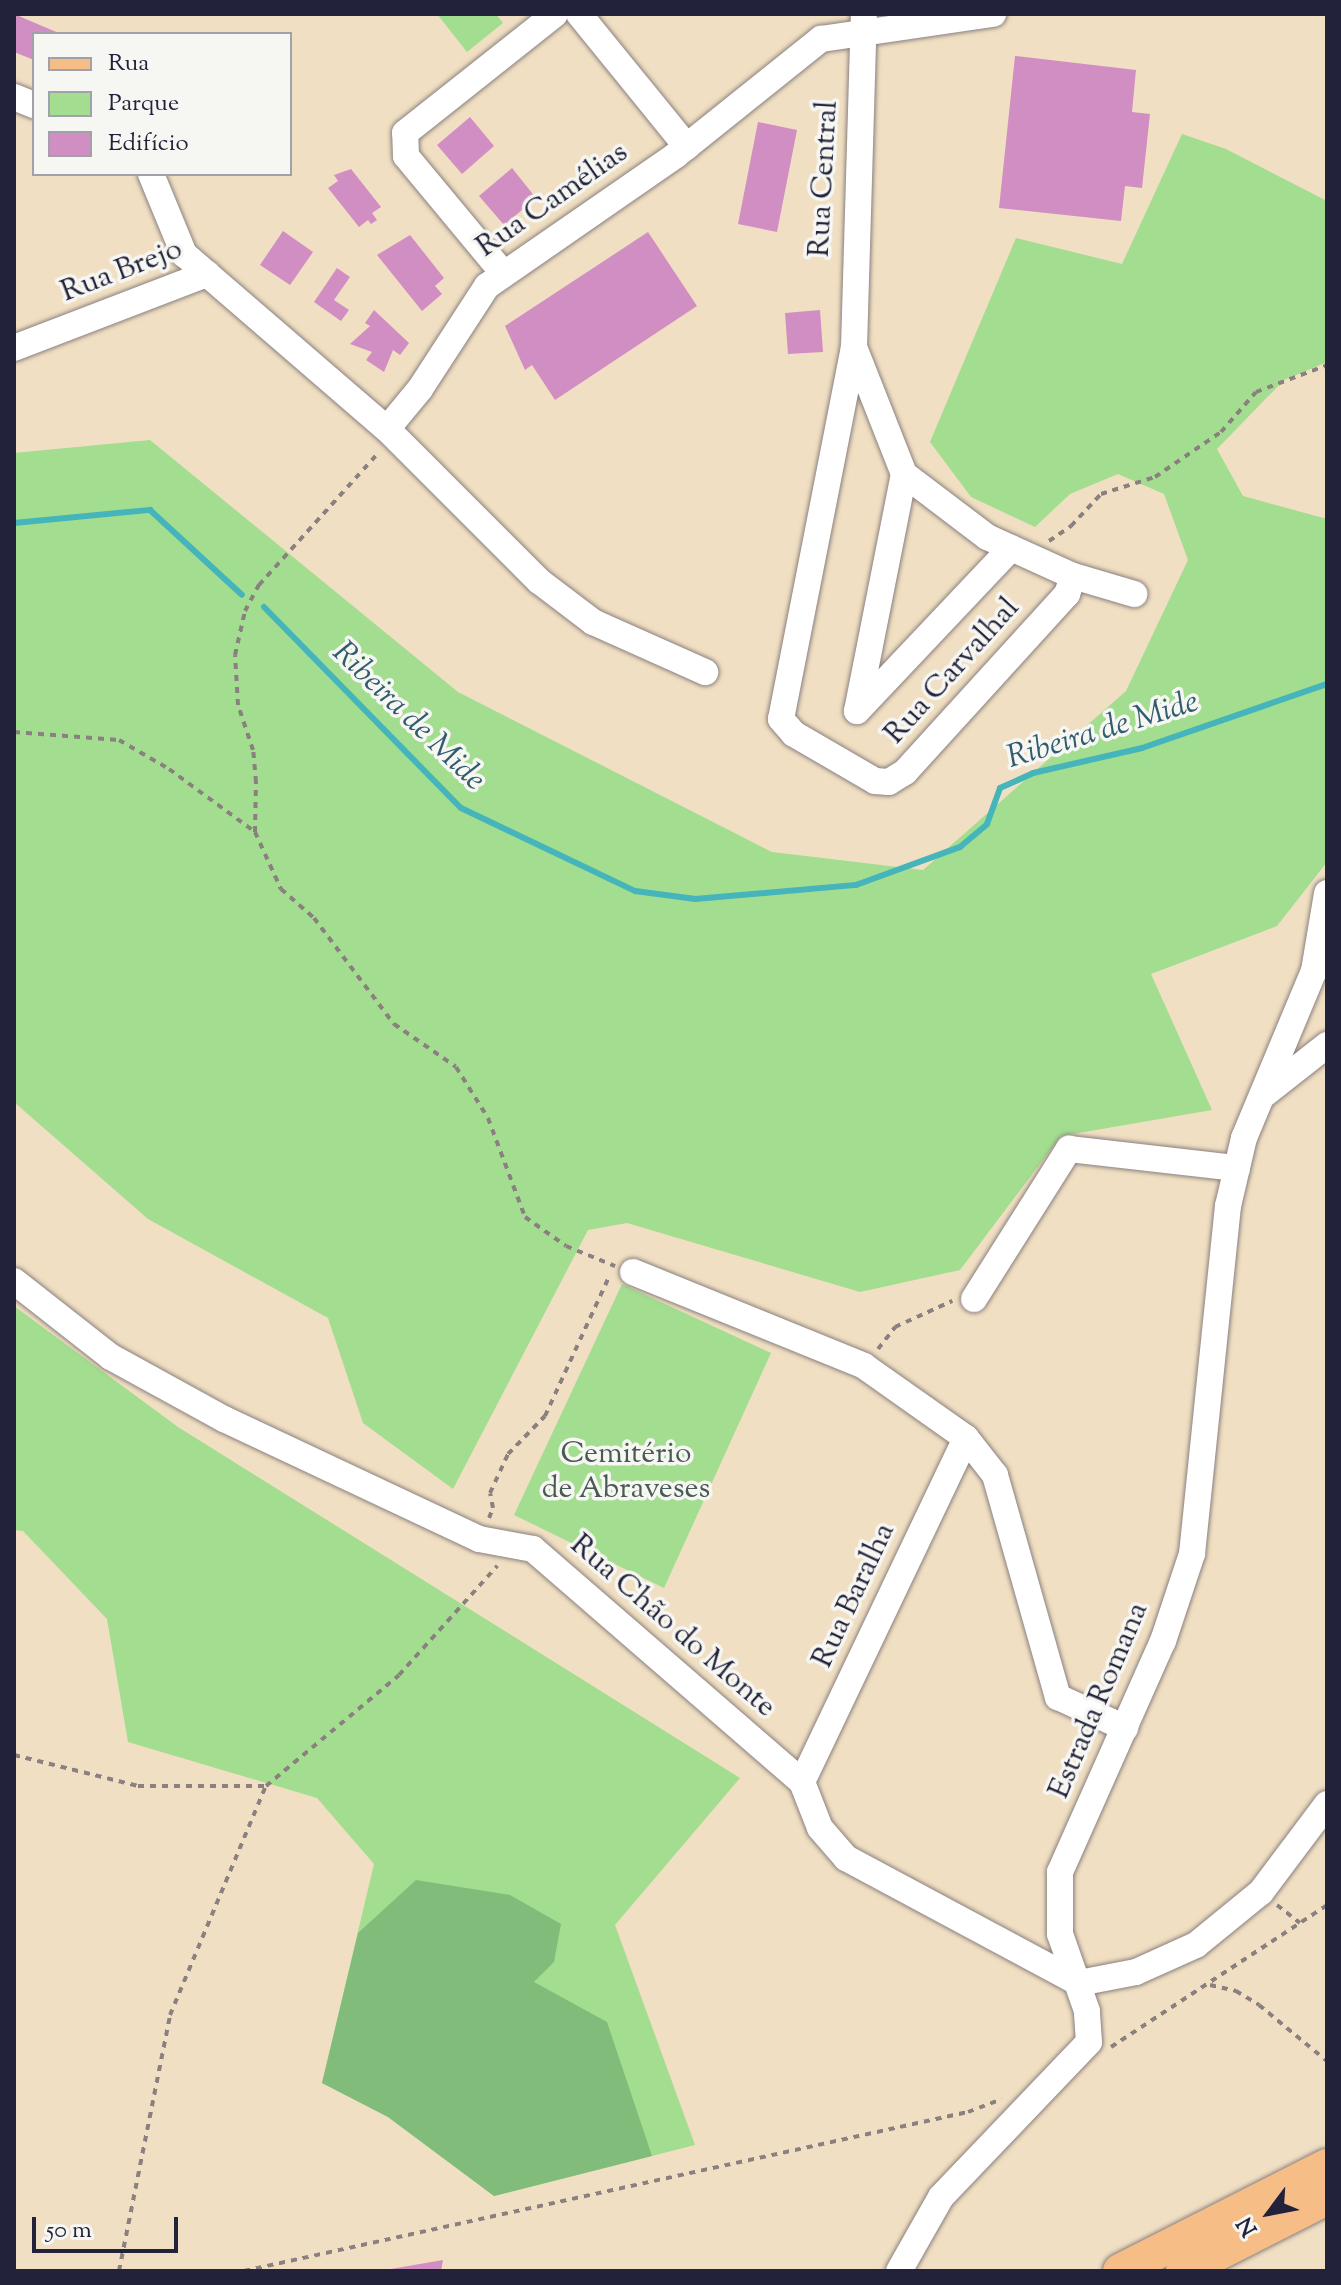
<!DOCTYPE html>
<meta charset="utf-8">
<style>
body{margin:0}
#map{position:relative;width:1341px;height:2285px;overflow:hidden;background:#f1dfc3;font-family:"Sorts Mill Goudy",serif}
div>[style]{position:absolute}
.green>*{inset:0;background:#a2dd90}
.forest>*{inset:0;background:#81bc7a}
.stream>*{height:6px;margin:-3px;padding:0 3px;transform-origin:3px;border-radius:3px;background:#45b5bb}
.building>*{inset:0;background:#d18ec2}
.path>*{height:4px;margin-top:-2px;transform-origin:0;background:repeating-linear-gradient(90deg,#8a807f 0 6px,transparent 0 12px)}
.roads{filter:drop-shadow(0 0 2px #8a807f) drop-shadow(0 0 2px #8a807f)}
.minor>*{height:26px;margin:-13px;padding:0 13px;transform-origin:13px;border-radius:13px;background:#fff}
.major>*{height:34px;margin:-17px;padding:0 17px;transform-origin:17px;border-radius:17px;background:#f6be86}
span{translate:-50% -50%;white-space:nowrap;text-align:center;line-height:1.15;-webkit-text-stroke:7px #f6f6f2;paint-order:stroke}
.street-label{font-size:30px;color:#22223b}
.park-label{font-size:30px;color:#485a54}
.water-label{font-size:32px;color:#305d6e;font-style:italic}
.frame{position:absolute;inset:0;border:16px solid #22223b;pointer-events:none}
.legend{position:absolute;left:32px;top:32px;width:260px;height:144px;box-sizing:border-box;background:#f6f6f2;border:2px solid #a1a1a9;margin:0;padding:10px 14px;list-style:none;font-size:24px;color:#22223b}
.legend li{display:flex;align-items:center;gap:16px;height:40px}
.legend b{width:40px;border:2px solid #a1a1a9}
.north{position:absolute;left:1229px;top:2173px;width:80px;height:80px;-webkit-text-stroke:6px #f6f6f2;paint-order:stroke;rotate:238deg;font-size:22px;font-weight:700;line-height:32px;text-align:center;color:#22223b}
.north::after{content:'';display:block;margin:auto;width:28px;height:36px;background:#22223b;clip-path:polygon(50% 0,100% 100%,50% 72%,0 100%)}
.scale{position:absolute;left:32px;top:2217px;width:146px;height:36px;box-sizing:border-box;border:4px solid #22223b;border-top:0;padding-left:10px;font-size:24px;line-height:28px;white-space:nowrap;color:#22223b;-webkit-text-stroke:6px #f6f6f2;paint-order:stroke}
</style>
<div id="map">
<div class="green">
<div style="clip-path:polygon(437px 14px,496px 14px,503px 23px,467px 52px)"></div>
<div style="clip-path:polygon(1182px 134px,1226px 149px,1327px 201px,1327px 362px,1284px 380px,1217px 449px,1243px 496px,1327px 519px,1327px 862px,1277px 926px,1151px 974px,1212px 1110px,1061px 1136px,960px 1270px,860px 1292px,627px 1223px,588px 1230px,453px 1489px,363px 1423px,328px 1318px,148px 1219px,14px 1102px,14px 453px,150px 440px,458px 692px,772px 852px,923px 870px,1126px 691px,1188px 560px,1164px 494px,1118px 474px,1070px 494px,1035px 527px,971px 497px,930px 442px,1016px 238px,1122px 264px)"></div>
<div style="clip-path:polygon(622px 1284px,771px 1353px,664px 1588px,514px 1515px)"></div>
<div style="clip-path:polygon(14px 1306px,178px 1427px,740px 1778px,615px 1925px,695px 2145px,494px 2196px,388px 2117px,322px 2083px,374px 1864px,317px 1798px,128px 1742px,107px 1619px,23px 1531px,14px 1530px)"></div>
</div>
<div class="forest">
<div style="clip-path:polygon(416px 1880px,510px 1895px,561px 1924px,554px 1962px,534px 1982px,607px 2022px,652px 2156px,494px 2196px,388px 2117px,322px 2083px,358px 1933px)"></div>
</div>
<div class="stream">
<div style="left:14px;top:523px;width:137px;rotate:-5.5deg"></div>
<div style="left:150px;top:510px;width:125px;rotate:42.7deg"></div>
<div style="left:264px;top:607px;width:281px;rotate:45.6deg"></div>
<div style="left:461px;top:808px;width:193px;rotate:25.5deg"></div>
<div style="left:635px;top:891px;width:61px;rotate:7.6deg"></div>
<div style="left:695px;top:899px;width:162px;rotate:-5deg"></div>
<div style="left:856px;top:885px;width:111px;rotate:-20.1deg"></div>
<div style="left:960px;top:847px;width:35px;rotate:-40deg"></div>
<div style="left:987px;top:824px;width:38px;rotate:-70deg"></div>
<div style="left:1000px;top:788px;width:36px;rotate:-24deg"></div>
<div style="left:1033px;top:773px;width:112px;rotate:-12.9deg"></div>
<div style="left:1142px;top:748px;width:196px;rotate:-19.1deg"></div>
</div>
<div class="building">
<div style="clip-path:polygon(14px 14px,61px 34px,34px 34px,34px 60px,14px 52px)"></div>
<div style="clip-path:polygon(1015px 56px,1136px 70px,1132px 112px,1150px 114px,1142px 188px,1125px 186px,1121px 221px,999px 208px)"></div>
<div style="clip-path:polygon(470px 117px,494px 146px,462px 174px,437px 145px)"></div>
<div style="clip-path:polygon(758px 122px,797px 130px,777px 232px,738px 224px)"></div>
<div style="clip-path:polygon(512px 168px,536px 198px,504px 225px,479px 196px)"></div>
<div style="clip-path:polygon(351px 169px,381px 207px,372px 213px,377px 220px,371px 224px,368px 220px,359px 227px,328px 188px,338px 181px,334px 175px)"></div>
<div style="clip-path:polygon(283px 231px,313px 252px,290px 285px,260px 265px)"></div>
<div style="clip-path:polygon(648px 232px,697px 306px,555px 400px,532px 365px,525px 370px,505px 326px)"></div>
<div style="clip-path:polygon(410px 235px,444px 278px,435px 286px,442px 294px,422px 311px,377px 255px)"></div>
<div style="clip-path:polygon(337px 268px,350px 277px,334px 300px,349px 310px,341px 321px,314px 302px)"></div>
<div style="clip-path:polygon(374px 310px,409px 343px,400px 355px,393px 350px,384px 372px,366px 360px,372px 352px,350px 344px,370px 326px,365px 323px)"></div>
<div style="clip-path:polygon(820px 310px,823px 352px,788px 354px,785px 313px)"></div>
<div style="clip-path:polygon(443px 2260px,441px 2271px,391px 2271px,391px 2269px)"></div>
</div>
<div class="path">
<div style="left:1049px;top:541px;width:27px;rotate:-34deg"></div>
<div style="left:1071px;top:526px;width:44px;rotate:-46.8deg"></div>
<div style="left:1101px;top:494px;width:57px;rotate:-17.5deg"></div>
<div style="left:1155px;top:477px;width:80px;rotate:-34.3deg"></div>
<div style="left:1221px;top:432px;width:53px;rotate:-48.8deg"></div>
<div style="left:1256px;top:392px;width:76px;rotate:-20.8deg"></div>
<div style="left:14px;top:732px;width:105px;rotate:4.4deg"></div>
<div style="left:119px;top:740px;width:58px;rotate:30.1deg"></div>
<div style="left:169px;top:769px;width:107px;rotate:36.2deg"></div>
<div style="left:255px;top:832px;width:63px;rotate:65.5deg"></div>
<div style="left:281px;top:889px;width:44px;rotate:41.3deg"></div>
<div style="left:314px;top:918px;width:133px;rotate:53deg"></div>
<div style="left:394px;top:1024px;width:75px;rotate:34.7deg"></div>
<div style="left:456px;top:1067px;width:60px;rotate:57.9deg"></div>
<div style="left:488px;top:1118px;width:106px;rotate:69.5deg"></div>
<div style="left:525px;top:1217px;width:50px;rotate:35.3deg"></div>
<div style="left:566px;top:1246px;width:53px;rotate:22.2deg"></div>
<div style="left:255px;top:832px;width:50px;rotate:-88.9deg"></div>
<div style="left:256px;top:782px;width:32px;rotate:-95deg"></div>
<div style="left:253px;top:750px;width:47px;rotate:-108.4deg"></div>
<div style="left:238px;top:705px;width:50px;rotate:-93.4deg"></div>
<div style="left:235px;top:655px;width:45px;rotate:-77.2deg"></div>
<div style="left:245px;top:611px;width:30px;rotate:-62deg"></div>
<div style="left:259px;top:585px;width:179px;rotate:-47.9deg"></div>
<div style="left:878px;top:1349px;width:28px;rotate:-52deg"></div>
<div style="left:895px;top:1327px;width:63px;rotate:-24.5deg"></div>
<div style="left:489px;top:1518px;width:11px;rotate:-68deg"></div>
<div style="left:493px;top:1508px;width:15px;rotate:-101deg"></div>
<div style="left:490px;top:1493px;width:43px;rotate:-65.2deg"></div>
<div style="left:508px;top:1454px;width:53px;rotate:-45.8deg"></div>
<div style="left:545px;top:1416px;width:155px;rotate:-65.3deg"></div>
<div style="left:14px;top:1755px;width:128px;rotate:14deg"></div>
<div style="left:138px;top:1786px;width:128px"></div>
<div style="left:1277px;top:1905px;width:29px;rotate:38deg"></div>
<div style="left:1210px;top:1985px;width:27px;rotate:13deg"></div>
<div style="left:1236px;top:1991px;width:27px;rotate:31deg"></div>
<div style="left:1259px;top:2005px;width:88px;rotate:39.5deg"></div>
<div style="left:1111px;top:2047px;width:258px;rotate:-33.3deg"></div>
<div style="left:119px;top:2271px;width:261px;rotate:-78.7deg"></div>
<div style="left:170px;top:2015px;width:248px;rotate:-67.3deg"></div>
<div style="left:266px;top:1786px;width:173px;rotate:-39.8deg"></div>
<div style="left:399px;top:1675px;width:147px;rotate:-48deg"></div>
<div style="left:244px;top:2271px;width:741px;rotate:-12.39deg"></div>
<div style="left:968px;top:2112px;width:36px;rotate:-21deg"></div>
</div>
<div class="roads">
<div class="minor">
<div style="left:579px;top:14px;width:171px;rotate:50.9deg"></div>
<div style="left:14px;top:97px;width:22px;rotate:22deg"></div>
<div style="left:151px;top:174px;width:87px;rotate:67.6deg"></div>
<div style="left:184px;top:254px;width:268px;rotate:40.8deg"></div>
<div style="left:387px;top:429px;width:52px;rotate:-50.5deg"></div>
<div style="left:420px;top:389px;width:123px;rotate:-57deg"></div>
<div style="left:487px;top:286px;width:230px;rotate:-34.7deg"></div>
<div style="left:676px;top:155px;width:186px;rotate:-38.7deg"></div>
<div style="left:821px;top:39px;width:174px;rotate:-8.3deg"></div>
<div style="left:503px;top:273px;width:152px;rotate:-129.7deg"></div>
<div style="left:406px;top:156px;width:23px;rotate:-92deg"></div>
<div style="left:405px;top:133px;width:191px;rotate:-38.4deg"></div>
<div style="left:854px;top:347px;width:136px;rotate:68.5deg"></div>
<div style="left:904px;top:474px;width:104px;rotate:37.2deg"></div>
<div style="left:987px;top:537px;width:94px;rotate:24.4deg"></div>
<div style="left:1073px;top:576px;width:19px;rotate:108deg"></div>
<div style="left:1067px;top:594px;width:241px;rotate:132.3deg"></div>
<div style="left:905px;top:772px;width:19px;rotate:148deg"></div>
<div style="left:889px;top:782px;width:14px;rotate:-176deg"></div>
<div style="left:875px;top:781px;width:94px;rotate:-149.9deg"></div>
<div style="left:794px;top:734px;width:20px;rotate:-131deg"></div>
<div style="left:781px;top:719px;width:379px;rotate:-78.9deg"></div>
<div style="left:854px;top:347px;width:333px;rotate:-88.3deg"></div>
<div style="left:14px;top:348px;width:207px;rotate:-21deg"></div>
<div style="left:387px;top:429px;width:215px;rotate:45deg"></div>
<div style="left:539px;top:581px;width:68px;rotate:37.2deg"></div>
<div style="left:593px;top:622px;width:123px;rotate:24.1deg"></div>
<div style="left:1073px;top:576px;width:64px;rotate:16.4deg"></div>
<div style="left:857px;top:711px;width:242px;rotate:-78.8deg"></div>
<div style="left:857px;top:711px;width:224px;rotate:-46.6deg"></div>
<div style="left:1266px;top:1093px;width:78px;rotate:-38.2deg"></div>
<div style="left:633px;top:1272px;width:249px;rotate:22.1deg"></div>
<div style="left:864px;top:1366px;width:125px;rotate:35.2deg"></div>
<div style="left:966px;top:1438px;width:47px;rotate:51.9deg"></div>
<div style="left:995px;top:1475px;width:231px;rotate:74.2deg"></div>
<div style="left:1058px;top:1697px;width:74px;rotate:24.8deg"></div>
<div style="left:14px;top:1281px;width:123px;rotate:38.1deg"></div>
<div style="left:111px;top:1357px;width:129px;rotate:28.8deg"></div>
<div style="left:224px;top:1419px;width:282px;rotate:25.2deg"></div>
<div style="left:479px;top:1539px;width:55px;rotate:10.5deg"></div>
<div style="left:533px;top:1549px;width:356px;rotate:40.9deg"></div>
<div style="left:802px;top:1782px;width:49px;rotate:68.6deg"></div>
<div style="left:820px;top:1828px;width:40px;rotate:49deg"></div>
<div style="left:846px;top:1858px;width:264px;rotate:28.2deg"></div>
<div style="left:1079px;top:1983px;width:58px;rotate:-10.9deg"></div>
<div style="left:1136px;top:1972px;width:66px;rotate:-24.2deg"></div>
<div style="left:1196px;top:1945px;width:84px;rotate:-39.2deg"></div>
<div style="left:1261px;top:1892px;width:110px;rotate:-53.1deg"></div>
<div style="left:974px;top:1299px;width:178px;rotate:-57.7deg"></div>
<div style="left:1069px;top:1149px;width:169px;rotate:6.5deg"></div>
<div style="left:802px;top:1782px;width:381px;rotate:-64.5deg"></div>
<div style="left:899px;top:2271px;width:85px;rotate:-60.4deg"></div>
<div style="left:941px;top:2197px;width:214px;rotate:-46.3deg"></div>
<div style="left:1089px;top:2042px;width:31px;rotate:-94deg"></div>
<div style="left:1087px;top:2011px;width:82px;rotate:-109.3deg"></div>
<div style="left:1060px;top:1934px;width:62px;rotate:-90deg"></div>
<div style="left:1060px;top:1872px;width:253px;rotate:-66deg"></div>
<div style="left:1163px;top:1641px;width:92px;rotate:-71.6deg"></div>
<div style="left:1192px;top:1554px;width:350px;rotate:-84.1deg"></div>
<div style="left:1228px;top:1206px;width:70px;rotate:-76.8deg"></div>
<div style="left:1244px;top:1138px;width:181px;rotate:-67.3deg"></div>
<div style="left:1314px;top:971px;width:79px;rotate:-80.5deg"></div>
</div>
<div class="major">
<div style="left:1120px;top:2271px;width:232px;rotate:-26.9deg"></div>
<div style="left:1183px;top:2271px;width:161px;rotate:-26.9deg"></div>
</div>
</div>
<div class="street-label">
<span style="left:825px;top:179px;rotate:-87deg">Rua Central</span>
<span style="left:553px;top:201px;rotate:-35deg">Rua Camélias</span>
<span style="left:122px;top:272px;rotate:-21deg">Rua Brejo</span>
<span style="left:953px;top:672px;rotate:-48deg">Rua Carvalhal</span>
<span style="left:855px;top:1596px;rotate:-65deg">Rua Baralha</span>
<span style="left:672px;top:1627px;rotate:41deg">Rua Chão do Monte</span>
<span style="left:1100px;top:1701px;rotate:-67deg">Estrada Romana</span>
</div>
<div class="park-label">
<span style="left:626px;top:1472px">Cemitério<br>de Abraveses</span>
</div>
<div class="water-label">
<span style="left:408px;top:717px;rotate:44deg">Ribeira de Mide</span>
<span style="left:1103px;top:731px;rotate:-17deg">Ribeira de Mide</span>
</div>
<div class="frame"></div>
<ul class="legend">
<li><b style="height:10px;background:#f6be86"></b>Rua</li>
<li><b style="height:22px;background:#a2dd90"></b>Parque</li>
<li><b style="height:22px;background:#d18ec2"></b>Edifício</li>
</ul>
<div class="north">N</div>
<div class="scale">50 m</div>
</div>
